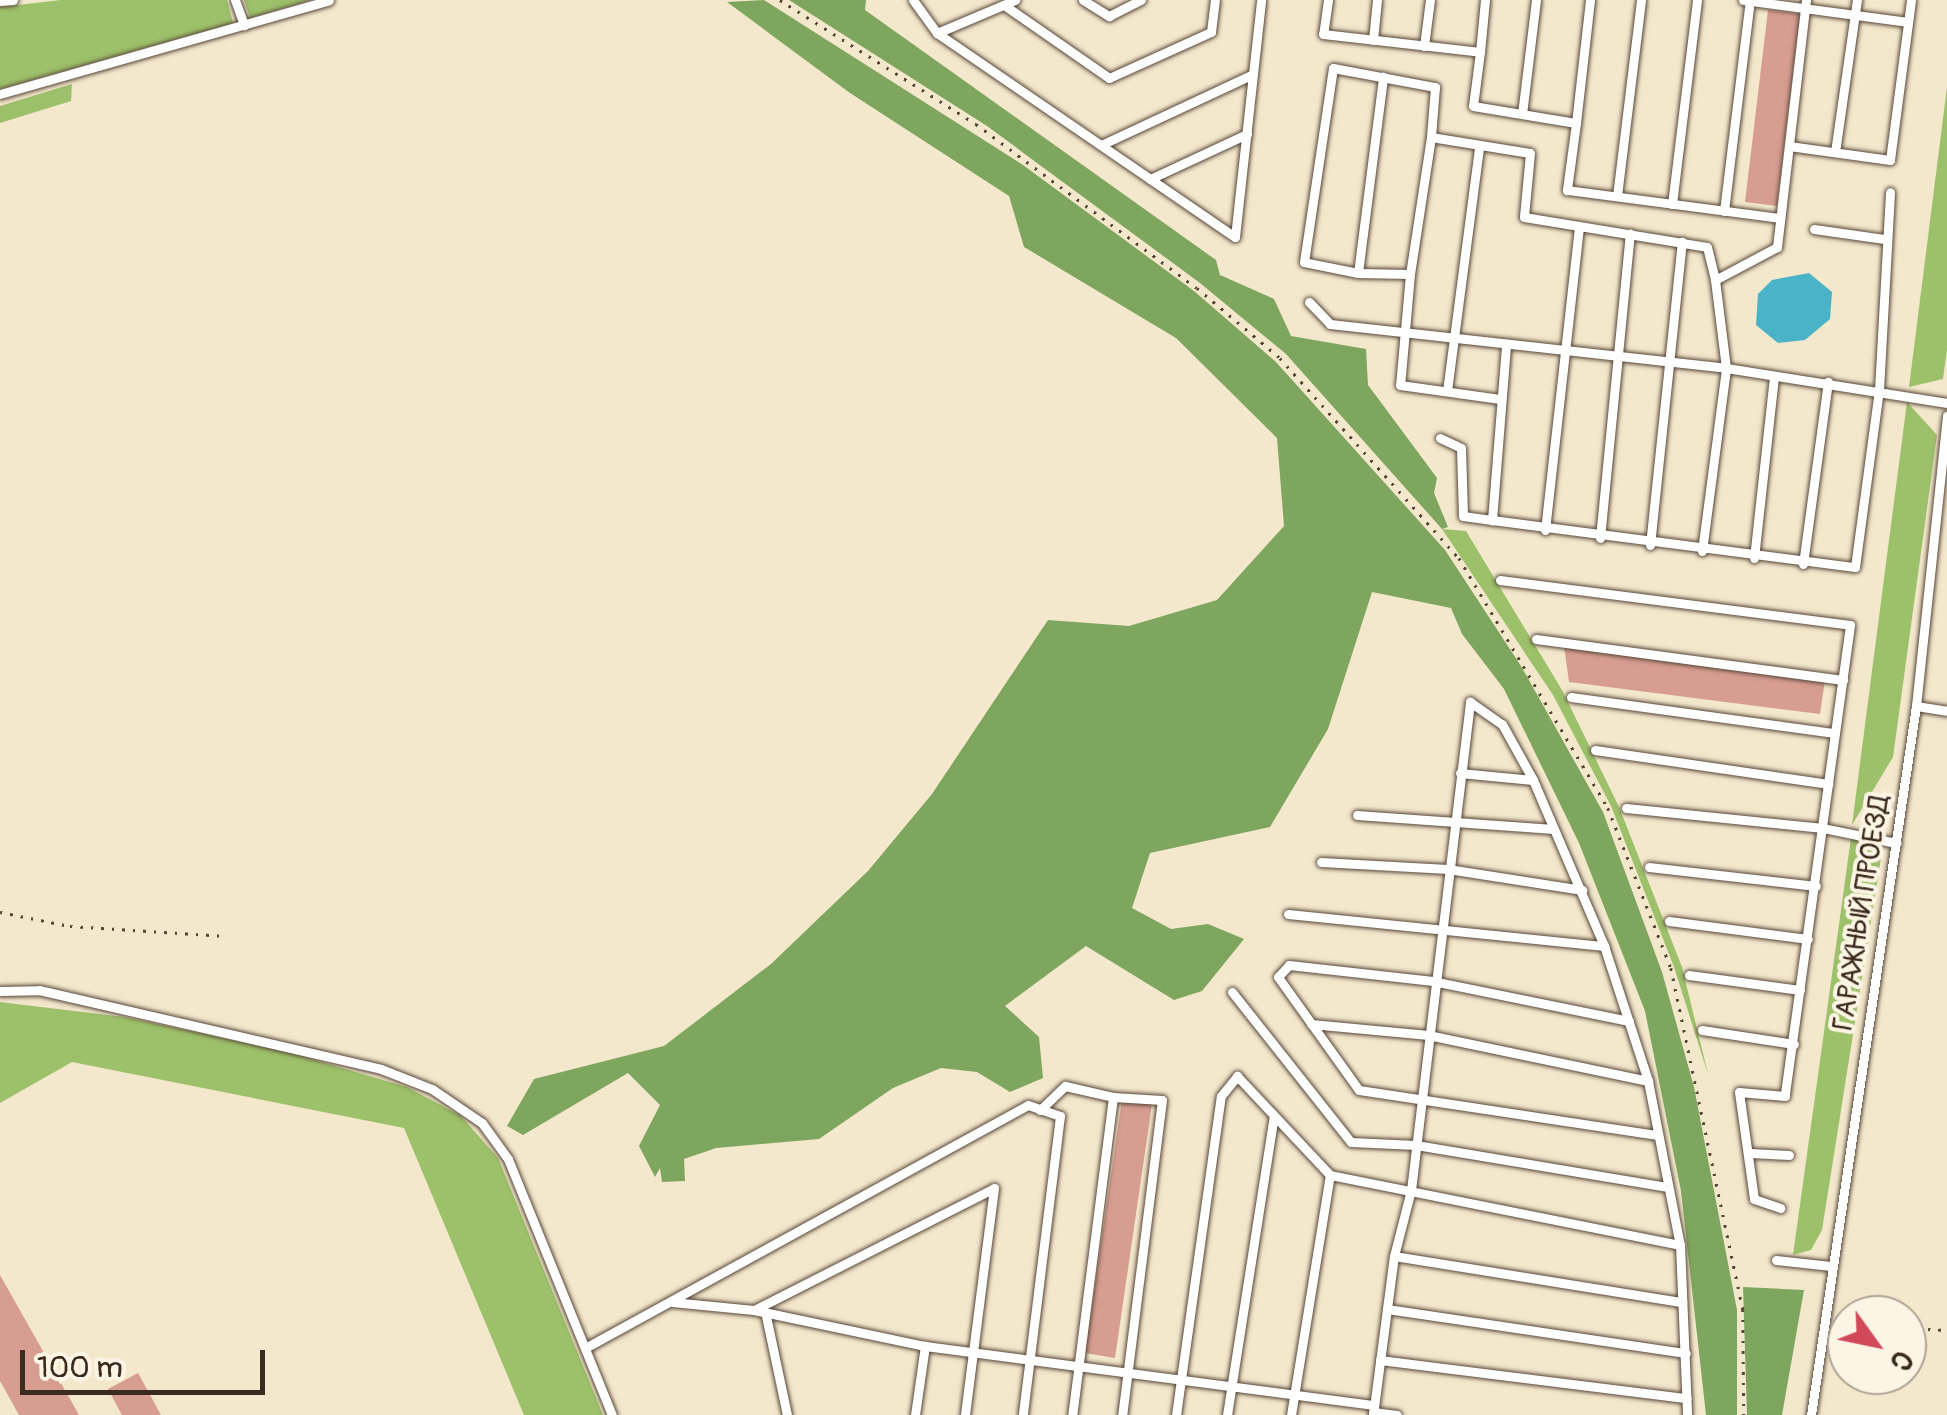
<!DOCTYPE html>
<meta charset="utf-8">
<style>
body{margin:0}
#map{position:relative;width:1947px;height:1415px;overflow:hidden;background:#f3e7cc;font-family:Pangolin,sans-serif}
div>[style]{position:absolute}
.green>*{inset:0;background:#9dc06a}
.forest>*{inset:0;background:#7ea65e}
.water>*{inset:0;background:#4ab3c8}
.building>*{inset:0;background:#d79d91}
.path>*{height:2.5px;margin-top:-1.25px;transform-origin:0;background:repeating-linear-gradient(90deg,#574638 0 2.5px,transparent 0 10.5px)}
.roads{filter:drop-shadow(0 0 2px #574638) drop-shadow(0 0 2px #574638)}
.service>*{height:9px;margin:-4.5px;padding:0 4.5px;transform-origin:4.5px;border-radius:4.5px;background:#fff}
span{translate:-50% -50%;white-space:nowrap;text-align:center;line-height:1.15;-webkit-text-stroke:8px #fcf5e5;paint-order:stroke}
.street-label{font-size:28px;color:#3b2a1e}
.north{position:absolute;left:1827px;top:1295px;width:100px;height:100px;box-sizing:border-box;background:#fcf5e5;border:2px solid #afa495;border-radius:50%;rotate:123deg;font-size:28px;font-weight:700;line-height:40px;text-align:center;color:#3b2a1e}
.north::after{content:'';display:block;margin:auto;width:35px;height:45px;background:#d1495b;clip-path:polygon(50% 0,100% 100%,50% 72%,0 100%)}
.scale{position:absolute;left:20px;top:1350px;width:245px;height:45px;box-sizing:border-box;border:5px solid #3b2a1e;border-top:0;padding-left:12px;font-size:30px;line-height:35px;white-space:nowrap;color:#3b2a1e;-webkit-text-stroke:8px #fcf5e5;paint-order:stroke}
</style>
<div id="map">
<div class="green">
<div style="clip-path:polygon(61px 0,227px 0,233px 23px,0 89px,0 7px)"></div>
<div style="clip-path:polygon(244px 0,311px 0,250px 18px)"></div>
<div style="clip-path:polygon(72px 84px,71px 101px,0 123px,0 106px)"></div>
<div style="clip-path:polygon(1947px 87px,1947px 349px,1943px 379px,1909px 387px)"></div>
<div style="clip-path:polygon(1907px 402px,1937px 435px,1893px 757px,1852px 825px)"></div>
<div style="clip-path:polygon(1442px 529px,1466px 531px,1562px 690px,1619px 807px,1682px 967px,1708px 1074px,1674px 967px,1611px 806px,1553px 695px)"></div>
<div style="clip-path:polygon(1851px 838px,1882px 851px,1822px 1230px,1811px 1250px,1793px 1255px)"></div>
<div style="clip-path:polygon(0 1002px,124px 1017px,287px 1052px,407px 1087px,461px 1116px,498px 1158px,603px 1415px,524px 1415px,404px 1128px,72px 1062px,0 1103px)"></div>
</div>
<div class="forest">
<div style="clip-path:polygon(764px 0,1023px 165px,1194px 291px,1276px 362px,1445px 550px,1521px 666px,1603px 812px,1662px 972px,1694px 1087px,1737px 1310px,1737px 1415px,1706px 1415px,1681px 1191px,1645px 1011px,1579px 843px,1504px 689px,1462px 634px,1451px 608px,1372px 592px,1328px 729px,1270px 827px,1150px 853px,1132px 908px,1171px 929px,1208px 924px,1244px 939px,1202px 991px,1174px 1000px,1086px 946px,1005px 1006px,1039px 1037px,1043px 1078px,1010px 1092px,977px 1072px,941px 1068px,893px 1088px,819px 1139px,716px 1148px,684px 1159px,685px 1181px,662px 1182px,660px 1168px,655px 1177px,639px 1146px,660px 1105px,628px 1073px,523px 1135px,507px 1126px,534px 1079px,664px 1046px,771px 964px,868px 871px,932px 794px,1048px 620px,1129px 626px,1217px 600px,1284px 526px,1277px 438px,1176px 338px,1024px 247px,1009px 196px,850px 93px,727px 2px)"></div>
<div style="clip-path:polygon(789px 0,866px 0,865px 10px,1216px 260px,1220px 275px,1274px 299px,1291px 336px,1366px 349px,1368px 385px,1437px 478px,1434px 493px,1448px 527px,1442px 529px,1286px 354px,1200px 283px,987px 126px)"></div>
<div style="clip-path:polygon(1743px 1287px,1804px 1290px,1782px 1415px,1747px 1415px)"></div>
</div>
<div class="water">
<div style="clip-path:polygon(1809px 273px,1832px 292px,1830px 319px,1805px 340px,1778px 343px,1756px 325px,1758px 294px,1772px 280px)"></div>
</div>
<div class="building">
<div style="clip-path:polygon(1768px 10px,1800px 14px,1777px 206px,1745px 202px)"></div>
<div style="clip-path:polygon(1564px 646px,1825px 680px,1820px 714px,1569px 682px)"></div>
<div style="clip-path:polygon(1122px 1100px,1152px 1104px,1115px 1358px,1085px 1353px)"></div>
<div style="clip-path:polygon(0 1275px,79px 1415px,19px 1415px,0 1381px)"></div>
<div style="clip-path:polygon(138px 1373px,161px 1415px,122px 1415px,108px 1389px)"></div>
</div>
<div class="path">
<div style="left:780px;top:0;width:232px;rotate:32.3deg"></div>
<div style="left:976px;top:124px;width:275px;rotate:36.6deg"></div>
<div style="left:1197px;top:288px;width:109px;rotate:40.1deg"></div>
<div style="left:1280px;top:358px;width:268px;rotate:48.2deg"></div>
<div style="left:1459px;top:558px;width:291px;rotate:59.2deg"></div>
<div style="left:1608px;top:808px;width:172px;rotate:68.5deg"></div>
<div style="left:1671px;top:968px;width:349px;rotate:78.1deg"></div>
<div style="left:1743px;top:1309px;width:106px;rotate:89.5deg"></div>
<div style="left:0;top:912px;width:71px;rotate:11.3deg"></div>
<div style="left:70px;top:926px;width:156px;rotate:3.7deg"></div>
<div style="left:1907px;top:1328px;width:40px;rotate:2.9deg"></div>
</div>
<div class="roads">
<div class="service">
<div style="left:235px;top:0;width:27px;rotate:70deg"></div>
<div style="left:913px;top:0;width:41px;rotate:54deg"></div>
<div style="left:937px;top:33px;width:361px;rotate:34.4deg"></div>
<div style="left:1235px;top:237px;width:238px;rotate:-83.7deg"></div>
<div style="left:1083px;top:0;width:31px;rotate:32deg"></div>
<div style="left:1109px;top:16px;width:36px;rotate:-27deg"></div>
<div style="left:1328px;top:0;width:34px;rotate:98deg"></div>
<div style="left:1323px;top:34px;width:158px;rotate:6.5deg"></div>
<div style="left:1480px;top:52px;width:54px;rotate:97.4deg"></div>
<div style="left:1473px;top:106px;width:104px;rotate:9.4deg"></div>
<div style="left:1576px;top:123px;width:68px;rotate:97.7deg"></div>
<div style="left:1567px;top:190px;width:215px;rotate:7.5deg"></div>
<div style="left:1743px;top:0;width:166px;rotate:7.6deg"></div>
<div style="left:0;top:1px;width:13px;rotate:-4deg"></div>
<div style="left:1004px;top:5px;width:128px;rotate:34.8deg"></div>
<div style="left:1109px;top:78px;width:112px;rotate:-24.3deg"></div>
<div style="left:1211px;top:32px;width:32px;rotate:-83deg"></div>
<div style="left:937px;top:33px;width:85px;rotate:-22.9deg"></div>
<div style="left:1373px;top:40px;width:40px;rotate:-84.3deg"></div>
<div style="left:1424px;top:46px;width:46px;rotate:-82.6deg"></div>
<div style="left:1480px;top:52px;width:52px;rotate:-84.5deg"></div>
<div style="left:0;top:94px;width:342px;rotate:-15.9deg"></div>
<div style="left:1522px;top:114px;width:115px;rotate:-83deg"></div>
<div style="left:1576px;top:123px;width:124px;rotate:-83.5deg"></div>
<div style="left:1431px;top:137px;width:139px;rotate:98.7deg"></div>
<div style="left:1410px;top:274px;width:52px;rotate:-178.9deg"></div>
<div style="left:1358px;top:273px;width:55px;rotate:-168.5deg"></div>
<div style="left:1304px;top:262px;width:196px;rotate:-81.5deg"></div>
<div style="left:1333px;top:68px;width:104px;rotate:10.6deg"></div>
<div style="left:1435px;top:87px;width:50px;rotate:94.6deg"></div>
<div style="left:1431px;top:137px;width:100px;rotate:9.2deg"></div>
<div style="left:1530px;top:153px;width:64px;rotate:95.4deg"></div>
<div style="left:1524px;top:217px;width:185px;rotate:9.3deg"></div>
<div style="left:1707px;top:247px;width:34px;rotate:76deg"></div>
<div style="left:1101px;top:145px;width:166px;rotate:-25deg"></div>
<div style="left:1789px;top:146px;width:102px;rotate:7.9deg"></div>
<div style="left:1890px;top:160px;width:161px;rotate:-82.5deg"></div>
<div style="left:1835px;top:152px;width:154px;rotate:-81.8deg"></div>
<div style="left:1150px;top:179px;width:107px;rotate:-24.9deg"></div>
<div style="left:1617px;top:196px;width:197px;rotate:-83deg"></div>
<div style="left:1672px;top:204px;width:206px;rotate:-83deg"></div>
<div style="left:1724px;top:211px;width:213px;rotate:-83deg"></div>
<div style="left:1814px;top:229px;width:71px;rotate:8.1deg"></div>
<div style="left:1358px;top:273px;width:198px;rotate:-82.7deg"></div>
<div style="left:1410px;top:274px;width:111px;rotate:95.1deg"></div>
<div style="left:1400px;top:385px;width:101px;rotate:8deg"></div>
<div style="left:1309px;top:302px;width:30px;rotate:46deg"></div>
<div style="left:1330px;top:324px;width:398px;rotate:6.3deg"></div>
<div style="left:1726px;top:368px;width:224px;rotate:9deg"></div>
<div style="left:1506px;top:346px;width:175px;rotate:94.6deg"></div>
<div style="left:1492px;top:520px;width:366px;rotate:7.4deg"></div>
<div style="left:1855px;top:567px;width:179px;rotate:-82.3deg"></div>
<div style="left:1879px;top:390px;width:198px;rotate:-86.8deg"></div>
<div style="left:1447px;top:391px;width:245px;rotate:-82.5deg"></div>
<div style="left:1440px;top:438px;width:23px;rotate:25deg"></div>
<div style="left:1461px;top:448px;width:68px;rotate:88.3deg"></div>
<div style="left:1463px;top:516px;width:29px;rotate:8deg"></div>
<div style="left:1545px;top:530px;width:305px;rotate:-83.6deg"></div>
<div style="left:1600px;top:538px;width:306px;rotate:-84.4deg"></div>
<div style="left:1650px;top:545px;width:305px;rotate:-84deg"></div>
<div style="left:1702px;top:551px;width:185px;rotate:-82.5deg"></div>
<div style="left:1726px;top:368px;width:89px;rotate:-97.1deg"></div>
<div style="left:1715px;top:280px;width:70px;rotate:-28deg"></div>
<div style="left:1777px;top:247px;width:249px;rotate:-83.3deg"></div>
<div style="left:1754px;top:558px;width:183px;rotate:-83.7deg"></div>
<div style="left:1803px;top:564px;width:184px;rotate:-82.2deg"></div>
<div style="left:1500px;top:580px;width:353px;rotate:7.3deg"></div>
<div style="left:1850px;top:625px;width:475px;rotate:97.9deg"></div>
<div style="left:1785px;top:1096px;width:46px;rotate:-175deg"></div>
<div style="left:1739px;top:1092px;width:108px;rotate:82deg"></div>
<div style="left:1754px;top:1199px;width:28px;rotate:19deg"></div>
<div style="left:1536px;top:639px;width:310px;rotate:7.6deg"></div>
<div style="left:1571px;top:697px;width:266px;rotate:7.8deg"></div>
<div style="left:1916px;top:706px;width:31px;rotate:9deg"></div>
<div style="left:1595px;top:750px;width:236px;rotate:8.3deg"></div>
<div style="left:1460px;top:773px;width:73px;rotate:5.5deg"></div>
<div style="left:1626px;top:808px;width:198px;rotate:5.8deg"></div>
<div style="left:1823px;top:828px;width:75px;rotate:11.6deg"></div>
<div style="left:1357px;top:815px;width:197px;rotate:4.1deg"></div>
<div style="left:1321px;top:862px;width:127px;rotate:3.2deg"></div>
<div style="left:1448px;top:869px;width:136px;rotate:8.9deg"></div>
<div style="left:1649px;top:867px;width:168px;rotate:6.5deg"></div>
<div style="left:1288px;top:914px;width:318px;rotate:5.8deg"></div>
<div style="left:1669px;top:921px;width:140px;rotate:7.4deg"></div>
<div style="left:1689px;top:975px;width:112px;rotate:7.7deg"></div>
<div style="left:0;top:991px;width:39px;rotate:-1deg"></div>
<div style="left:39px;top:990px;width:351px;rotate:13deg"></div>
<div style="left:381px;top:1069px;width:55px;rotate:21.4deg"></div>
<div style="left:432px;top:1089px;width:60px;rotate:34.2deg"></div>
<div style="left:482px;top:1123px;width:44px;rotate:54.2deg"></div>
<div style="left:508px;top:1159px;width:276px;rotate:67.9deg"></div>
<div style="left:1232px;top:992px;width:191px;rotate:51.6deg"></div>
<div style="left:1351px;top:1142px;width:65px;rotate:2.6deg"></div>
<div style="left:1416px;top:1145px;width:254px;rotate:9.5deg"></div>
<div style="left:1629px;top:1021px;width:200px;rotate:-168.5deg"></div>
<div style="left:1433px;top:981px;width:145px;rotate:-173.7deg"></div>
<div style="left:1289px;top:965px;width:16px;rotate:133deg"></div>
<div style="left:1278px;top:977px;width:139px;rotate:54.4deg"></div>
<div style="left:1359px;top:1090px;width:302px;rotate:8.6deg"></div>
<div style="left:1311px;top:1024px;width:118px;rotate:5.4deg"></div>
<div style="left:1428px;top:1035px;width:225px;rotate:11.8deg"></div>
<div style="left:1702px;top:1030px;width:93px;rotate:8.7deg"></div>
<div style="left:1113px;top:1097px;width:49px;rotate:3.5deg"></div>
<div style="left:1162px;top:1100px;width:318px;rotate:97.2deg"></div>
<div style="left:1040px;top:1110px;width:35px;rotate:-44deg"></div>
<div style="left:1065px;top:1086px;width:49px;rotate:12.9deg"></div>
<div style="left:1113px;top:1097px;width:321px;rotate:97.3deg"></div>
<div style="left:1750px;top:1153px;width:39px;rotate:3deg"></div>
<div style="left:1394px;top:1256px;width:292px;rotate:9.1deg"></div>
<div style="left:1776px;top:1260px;width:55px;rotate:6.2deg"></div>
<div style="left:672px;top:1302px;width:82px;rotate:5.6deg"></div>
<div style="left:754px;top:1310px;width:175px;rotate:11.9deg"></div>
<div style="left:925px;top:1346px;width:453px;rotate:7.5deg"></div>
<div style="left:1387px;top:1309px;width:302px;rotate:8.4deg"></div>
<div style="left:754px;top:1310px;width:269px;rotate:-26.9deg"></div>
<div style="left:994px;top:1188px;width:229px;rotate:97.3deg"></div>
<div style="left:766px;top:1316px;width:101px;rotate:78deg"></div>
<div style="left:585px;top:1348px;width:505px;rotate:-28.75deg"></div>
<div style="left:1028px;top:1105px;width:34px;rotate:19deg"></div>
<div style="left:1060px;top:1116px;width:301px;rotate:97.1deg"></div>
<div style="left:1380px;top:1360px;width:309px;rotate:7.1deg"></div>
<div style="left:1373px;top:1412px;width:24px;rotate:7deg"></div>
<div style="left:915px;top:1415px;width:70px;rotate:-81.8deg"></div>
<div style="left:1176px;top:1415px;width:322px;rotate:-82deg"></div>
<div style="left:1221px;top:1096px;width:26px;rotate:-51deg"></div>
<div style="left:1237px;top:1076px;width:136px;rotate:46.8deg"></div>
<div style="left:1330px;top:1175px;width:357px;rotate:11.3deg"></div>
<div style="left:1227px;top:1415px;width:303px;rotate:-81.1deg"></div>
<div style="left:1291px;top:1415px;width:243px;rotate:-80.8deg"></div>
<div style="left:1373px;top:1415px;width:160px;rotate:-82.5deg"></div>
<div style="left:1394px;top:1256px;width:68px;rotate:-75.6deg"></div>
<div style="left:1411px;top:1190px;width:492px;rotate:-83.1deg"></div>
<div style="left:1470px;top:702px;width:39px;rotate:35deg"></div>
<div style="left:1502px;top:724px;width:64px;rotate:61deg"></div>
<div style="left:1533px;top:780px;width:181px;rotate:66.8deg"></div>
<div style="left:1604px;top:946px;width:142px;rotate:71.9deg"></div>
<div style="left:1648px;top:1081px;width:167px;rotate:79deg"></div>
<div style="left:1680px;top:1245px;width:170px;rotate:87.6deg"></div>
<div style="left:1811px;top:1415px;width:717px;rotate:-81.58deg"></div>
<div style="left:1916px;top:706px;width:292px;rotate:-83.9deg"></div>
</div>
</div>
<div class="street-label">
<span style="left:1862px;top:913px;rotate:-81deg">ГАРАЖНЫЙ ПРОЕЗД</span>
</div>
<div class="north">С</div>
<div class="scale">100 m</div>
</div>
